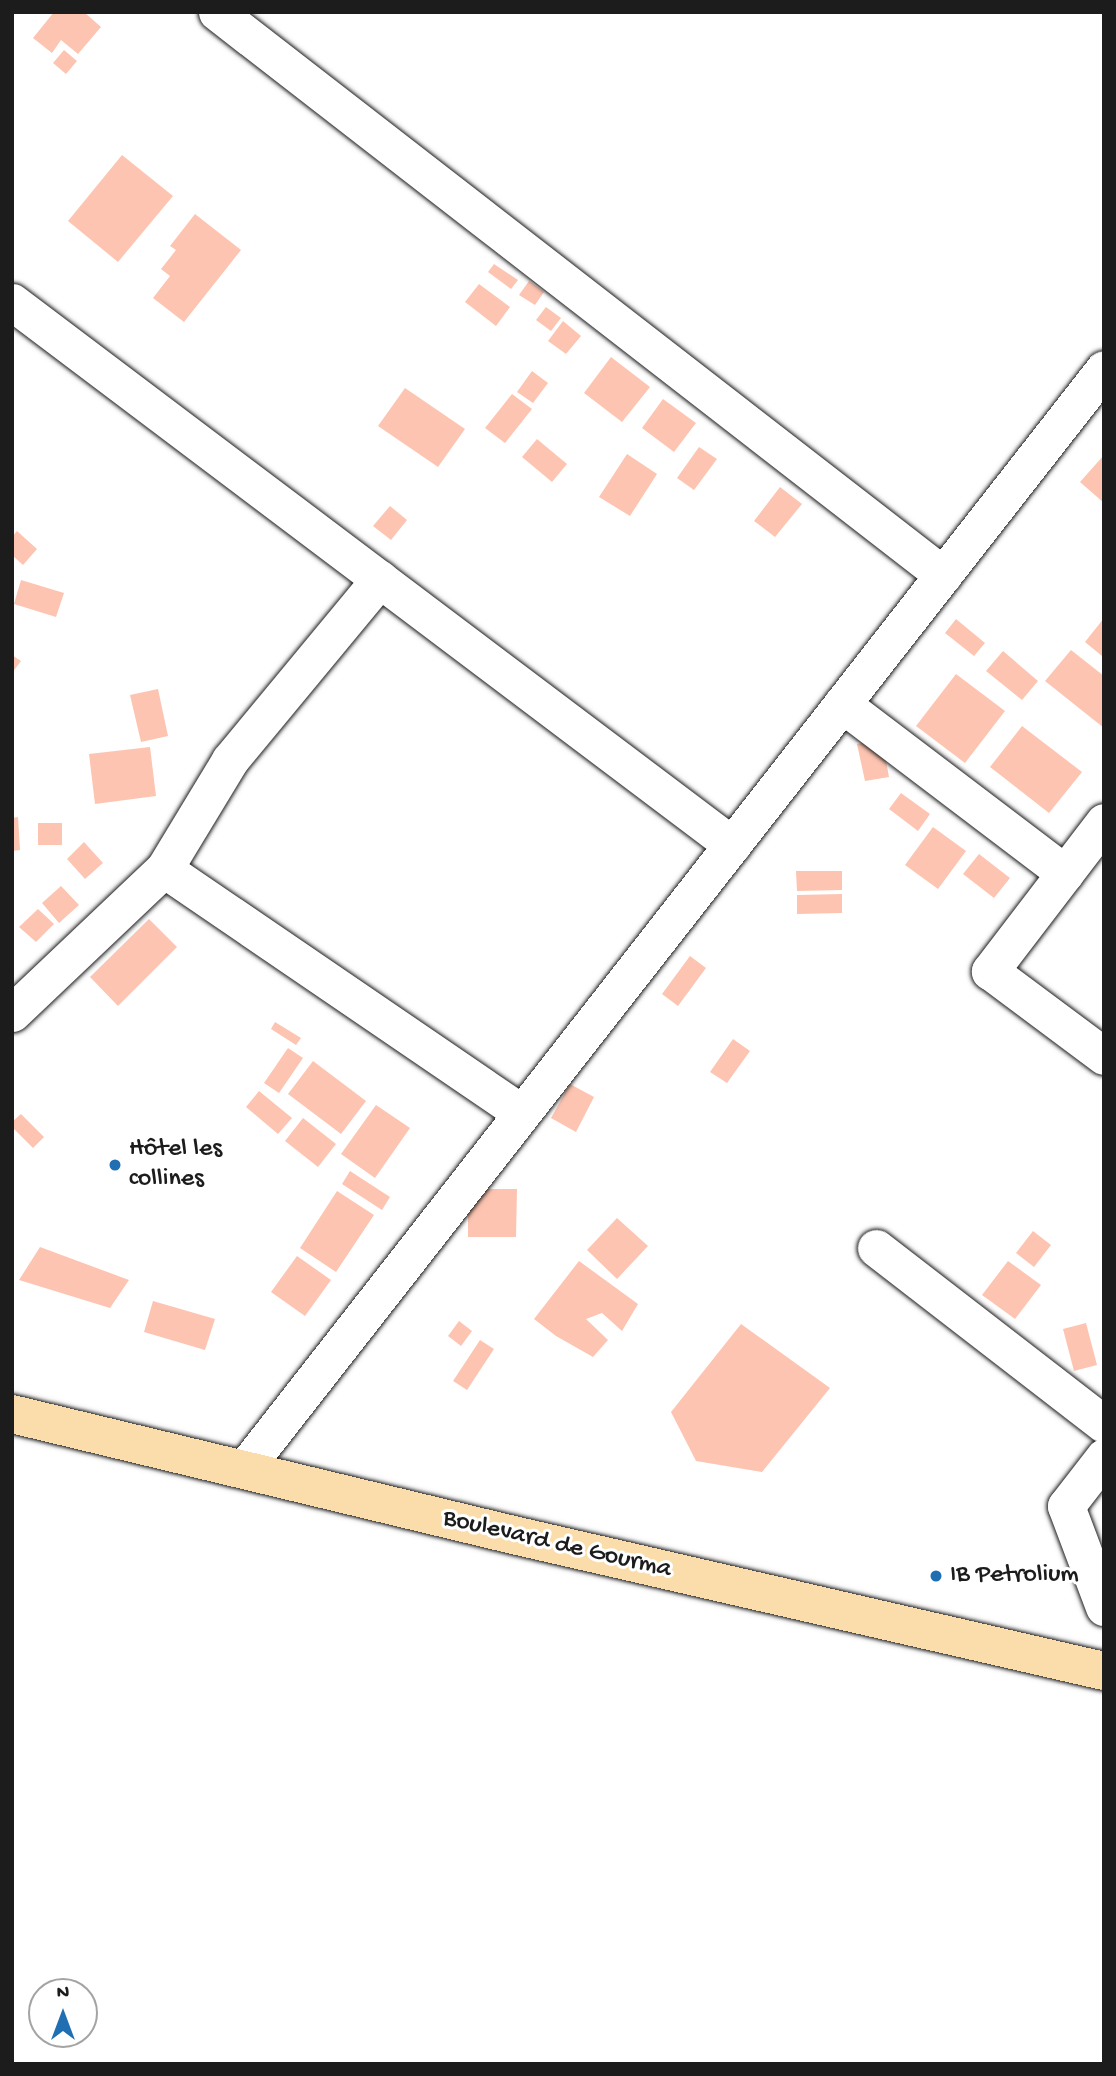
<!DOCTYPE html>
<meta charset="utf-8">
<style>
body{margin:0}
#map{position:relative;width:1116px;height:2076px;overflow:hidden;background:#fff;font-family:"Gochi Hand",sans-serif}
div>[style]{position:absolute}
.building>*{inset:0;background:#fdc4b1}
.roads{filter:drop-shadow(0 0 2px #1c1c1c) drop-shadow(0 0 2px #1c1c1c)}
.minor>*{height:37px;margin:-18.5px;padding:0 18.5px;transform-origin:18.5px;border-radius:18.5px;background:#fff}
.primary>*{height:38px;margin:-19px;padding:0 19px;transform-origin:19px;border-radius:19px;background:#faddab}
.dots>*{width:19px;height:19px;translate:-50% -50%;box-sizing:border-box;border:4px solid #fff;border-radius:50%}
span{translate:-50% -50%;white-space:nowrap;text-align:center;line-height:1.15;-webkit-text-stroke:6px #fff;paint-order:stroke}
.poi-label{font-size:26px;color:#1c1c1c}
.left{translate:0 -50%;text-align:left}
.street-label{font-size:26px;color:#1c1c1c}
.frame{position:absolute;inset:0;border:14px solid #1c1c1c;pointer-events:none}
.north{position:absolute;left:28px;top:1978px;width:70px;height:70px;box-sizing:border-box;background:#fff;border:2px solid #a4a4a4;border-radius:50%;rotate:0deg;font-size:19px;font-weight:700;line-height:28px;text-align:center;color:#1c1c1c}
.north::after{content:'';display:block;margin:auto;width:24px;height:32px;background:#1f6fb2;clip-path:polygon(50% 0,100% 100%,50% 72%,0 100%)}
</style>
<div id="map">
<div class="building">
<div style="clip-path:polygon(54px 12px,84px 12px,101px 27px,78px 54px,61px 40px,52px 53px,33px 38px)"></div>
<div style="clip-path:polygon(64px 50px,77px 61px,66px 74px,53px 63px)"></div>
<div style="clip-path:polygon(122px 155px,173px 196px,118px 262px,68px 221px)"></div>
<div style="clip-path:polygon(195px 214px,241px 250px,184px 322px,153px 298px,170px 276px,161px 269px,176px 250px,170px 246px)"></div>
<div style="clip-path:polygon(494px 264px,518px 280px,511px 289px,488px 272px)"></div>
<div style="clip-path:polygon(529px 281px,544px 292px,535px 305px,519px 295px)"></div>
<div style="clip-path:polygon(479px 284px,510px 307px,496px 326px,465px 302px)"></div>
<div style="clip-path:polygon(546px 307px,561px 318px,551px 331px,536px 320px)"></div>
<div style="clip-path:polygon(563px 321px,581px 336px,566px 354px,548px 341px)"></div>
<div style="clip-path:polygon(611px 357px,650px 387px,622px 422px,584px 393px)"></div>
<div style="clip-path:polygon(532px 371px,548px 383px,533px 403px,517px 392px)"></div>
<div style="clip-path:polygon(405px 388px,465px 429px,438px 467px,378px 426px)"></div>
<div style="clip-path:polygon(512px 394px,532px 409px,505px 443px,485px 428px)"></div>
<div style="clip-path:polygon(663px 399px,696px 423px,674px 452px,642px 428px)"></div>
<div style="clip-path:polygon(537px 439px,567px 464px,552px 482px,522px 457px)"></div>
<div style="clip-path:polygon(699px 447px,717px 459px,694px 490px,677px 478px)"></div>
<div style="clip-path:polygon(627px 454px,657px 474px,630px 516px,599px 497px)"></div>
<div style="clip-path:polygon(1104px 455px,1104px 503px,1080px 482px)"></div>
<div style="clip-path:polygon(780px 487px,802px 504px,775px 537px,754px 521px)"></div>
<div style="clip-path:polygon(390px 506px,407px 520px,391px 540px,373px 526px)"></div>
<div style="clip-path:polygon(17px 531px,37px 549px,23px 565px,12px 555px,12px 537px)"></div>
<div style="clip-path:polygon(21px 580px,64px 593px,56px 617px,14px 604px)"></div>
<div style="clip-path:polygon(1104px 618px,1104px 654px,1102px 656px,1085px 642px)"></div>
<div style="clip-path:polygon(956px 619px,985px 643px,974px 656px,945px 633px)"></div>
<div style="clip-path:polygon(1071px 650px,1104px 676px,1104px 728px,1045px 681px)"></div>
<div style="clip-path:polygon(1003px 651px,1038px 681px,1022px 700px,986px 671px)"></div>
<div style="clip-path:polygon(12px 655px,21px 661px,12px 673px)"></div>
<div style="clip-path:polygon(956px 674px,1005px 711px,965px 763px,916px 726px)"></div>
<div style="clip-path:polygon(158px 689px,168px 736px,141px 742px,130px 695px)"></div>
<div style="clip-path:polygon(1022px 726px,1082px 772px,1049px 813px,990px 767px)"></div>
<div style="clip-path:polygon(882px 740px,889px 777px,865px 781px,857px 744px)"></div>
<div style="clip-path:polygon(150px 747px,156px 796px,95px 804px,89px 754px)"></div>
<div style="clip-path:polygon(901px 793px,930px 814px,918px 831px,889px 809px)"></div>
<div style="clip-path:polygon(18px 817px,20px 850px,12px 851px,12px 818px)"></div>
<div style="clip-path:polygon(38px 823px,62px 823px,62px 845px,38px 845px)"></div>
<div style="clip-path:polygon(933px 827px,966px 851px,938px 889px,905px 865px)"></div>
<div style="clip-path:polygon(84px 842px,103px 863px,85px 879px,67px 859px)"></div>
<div style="clip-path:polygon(979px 854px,1010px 878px,994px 898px,963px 874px)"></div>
<div style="clip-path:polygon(796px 871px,842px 871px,842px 890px,797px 891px)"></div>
<div style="clip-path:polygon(61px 886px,79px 905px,59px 923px,42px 903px)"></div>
<div style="clip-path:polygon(842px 894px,842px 913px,797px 914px,797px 895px)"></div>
<div style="clip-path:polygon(38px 909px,54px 924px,36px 942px,19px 927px)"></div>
<div style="clip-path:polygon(149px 919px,177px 947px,118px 1006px,90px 977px)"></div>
<div style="clip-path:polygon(690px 956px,706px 968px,678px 1006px,662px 994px)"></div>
<div style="clip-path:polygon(275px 1022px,301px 1038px,296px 1045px,271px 1029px)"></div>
<div style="clip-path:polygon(733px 1039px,750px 1051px,727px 1083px,710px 1072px)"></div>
<div style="clip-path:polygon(288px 1048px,303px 1058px,279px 1093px,264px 1083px)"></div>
<div style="clip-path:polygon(313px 1061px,366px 1101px,341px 1134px,288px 1094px)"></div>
<div style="clip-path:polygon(570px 1084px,594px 1097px,576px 1132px,551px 1118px)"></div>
<div style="clip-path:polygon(259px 1091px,292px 1118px,278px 1134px,246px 1107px)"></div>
<div style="clip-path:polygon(376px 1105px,410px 1128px,375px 1178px,341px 1154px)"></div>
<div style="clip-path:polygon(21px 1114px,44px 1137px,33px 1148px,12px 1127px,12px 1122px)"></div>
<div style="clip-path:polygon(303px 1118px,336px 1144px,318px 1167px,285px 1141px)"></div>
<div style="clip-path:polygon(350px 1171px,390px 1197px,382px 1210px,342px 1184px)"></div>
<div style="clip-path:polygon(468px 1189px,517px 1189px,516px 1237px,468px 1237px)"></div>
<div style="clip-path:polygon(337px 1191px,374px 1215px,336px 1272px,300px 1248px)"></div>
<div style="clip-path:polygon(617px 1218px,648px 1246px,617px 1279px,587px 1250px)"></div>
<div style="clip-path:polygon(1033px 1231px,1051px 1245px,1034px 1267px,1016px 1253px)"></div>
<div style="clip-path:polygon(40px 1247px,129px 1280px,110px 1308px,19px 1280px)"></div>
<div style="clip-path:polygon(297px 1256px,331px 1280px,305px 1316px,271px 1292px)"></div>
<div style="clip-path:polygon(579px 1261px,638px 1304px,622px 1331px,602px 1313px,586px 1319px,608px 1340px,593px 1357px,556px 1336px,534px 1319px)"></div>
<div style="clip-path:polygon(1008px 1261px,1041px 1285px,1015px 1319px,982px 1295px)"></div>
<div style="clip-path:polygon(153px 1301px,215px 1319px,205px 1350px,144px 1332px)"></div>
<div style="clip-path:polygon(459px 1321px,472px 1331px,461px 1346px,448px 1336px)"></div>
<div style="clip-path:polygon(1086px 1323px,1097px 1365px,1074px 1371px,1063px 1329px)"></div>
<div style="clip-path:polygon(741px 1324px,830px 1388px,762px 1472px,696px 1461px,671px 1412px)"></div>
<div style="clip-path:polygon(480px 1340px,494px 1349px,467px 1390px,453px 1381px)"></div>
</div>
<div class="roads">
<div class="minor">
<div style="left:217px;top:12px;width:919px;rotate:37.79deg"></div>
<div style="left:12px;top:302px;width:902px;rotate:37.02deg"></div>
<div style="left:842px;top:704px;width:280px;rotate:37.2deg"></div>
<div style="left:1104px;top:822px;width:188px;rotate:127.4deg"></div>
<div style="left:990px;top:971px;width:142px;rotate:36.7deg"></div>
<div style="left:164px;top:869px;width:433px;rotate:34.3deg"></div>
<div style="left:12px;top:1013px;width:209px;rotate:-43.5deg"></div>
<div style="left:164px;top:869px;width:127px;rotate:-58.8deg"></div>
<div style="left:230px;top:760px;width:235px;rotate:-50.4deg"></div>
<div style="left:876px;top:1248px;width:288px;rotate:37.7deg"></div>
<div style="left:1104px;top:1457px;width:62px;rotate:127.8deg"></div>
<div style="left:1066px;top:1506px;width:108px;rotate:69.4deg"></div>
<div style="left:244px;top:1469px;width:1396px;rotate:-51.98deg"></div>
</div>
<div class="primary">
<div style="left:12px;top:1414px;width:511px;rotate:13.57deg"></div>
<div style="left:509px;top:1534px;width:611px;rotate:12.97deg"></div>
</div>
</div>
<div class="dots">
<div style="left:115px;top:1165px;background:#1f6fb2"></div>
<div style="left:936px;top:1576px;background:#1f6fb2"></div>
</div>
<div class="poi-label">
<span class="left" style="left:129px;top:1165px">Hôtel les<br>collines</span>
<span class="left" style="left:950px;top:1576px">IB Petrolium</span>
</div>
<div class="street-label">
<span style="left:557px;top:1545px;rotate:13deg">Boulevard de Gourma</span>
</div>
<div class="frame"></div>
<div class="north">N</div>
</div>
